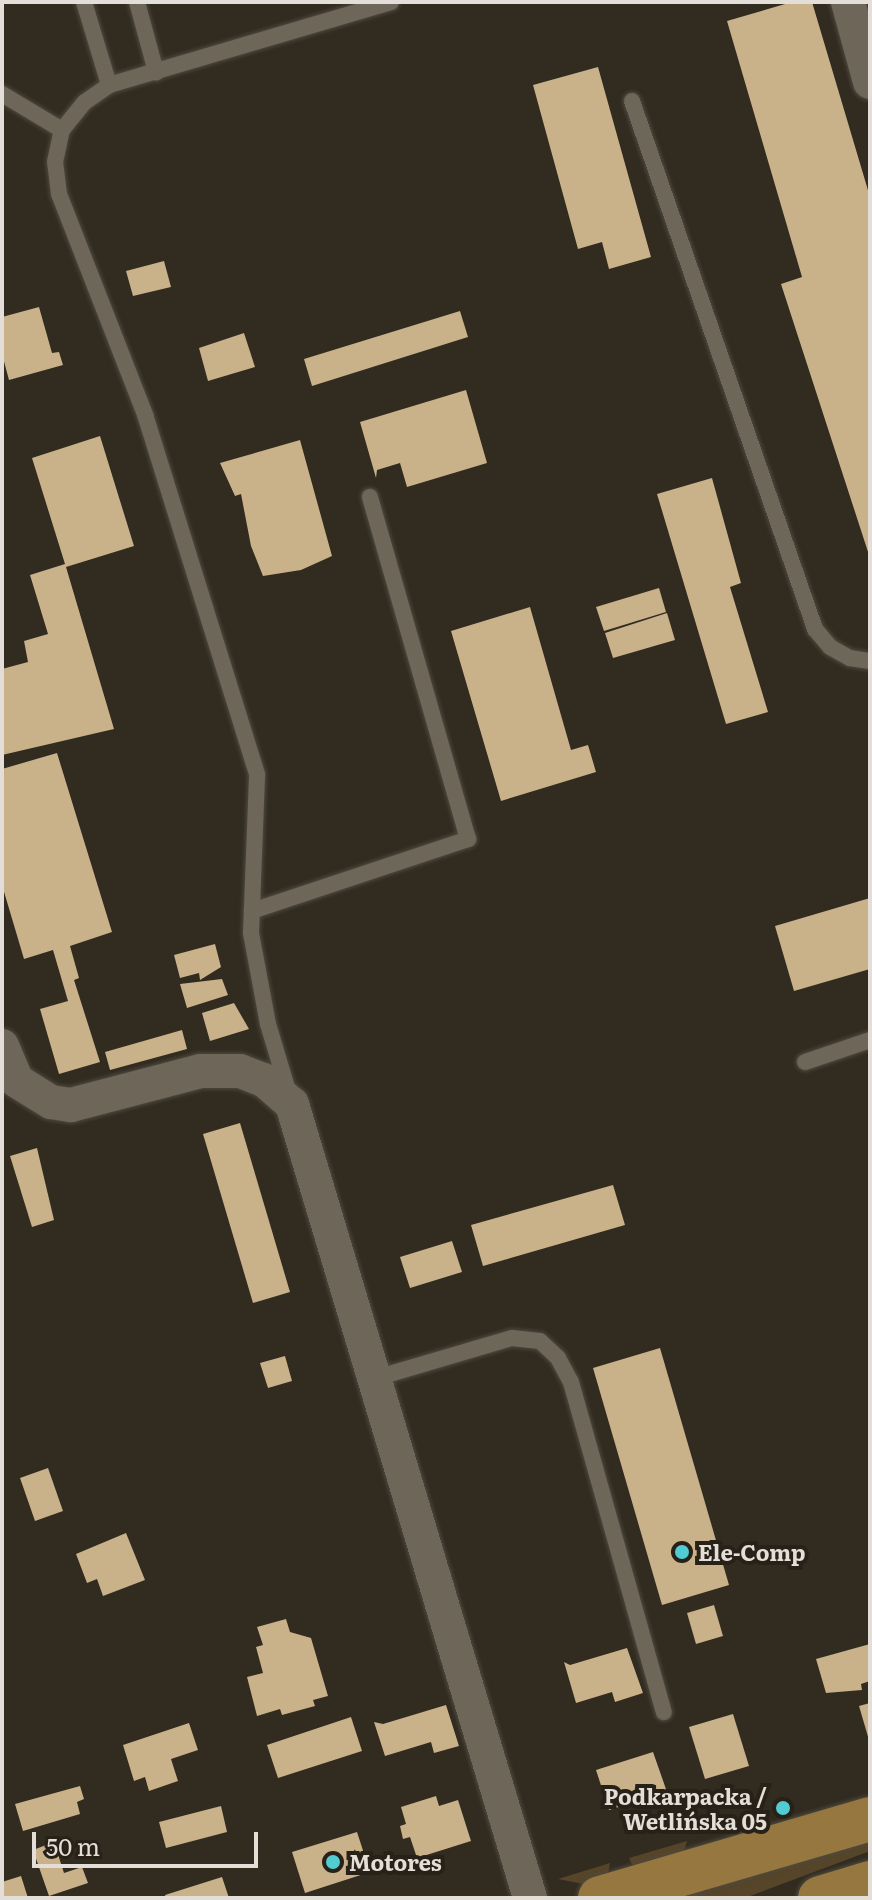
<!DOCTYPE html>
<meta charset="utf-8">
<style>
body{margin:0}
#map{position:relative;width:872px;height:1900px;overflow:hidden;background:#322b20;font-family:Literata,serif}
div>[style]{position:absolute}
.green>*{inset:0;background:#564529}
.building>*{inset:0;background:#c9b18a}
.roads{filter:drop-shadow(0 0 2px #4e493f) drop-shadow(0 0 2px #4e493f)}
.service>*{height:16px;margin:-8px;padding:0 8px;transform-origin:8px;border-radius:8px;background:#6d6659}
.minor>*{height:34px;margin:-17px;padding:0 17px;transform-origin:17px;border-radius:17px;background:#6d6659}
.primary>*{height:44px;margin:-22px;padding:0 22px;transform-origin:22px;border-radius:22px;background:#95773f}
.dots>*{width:22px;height:22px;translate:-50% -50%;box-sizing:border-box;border:4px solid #282117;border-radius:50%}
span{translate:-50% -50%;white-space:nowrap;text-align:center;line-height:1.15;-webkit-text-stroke:8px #282117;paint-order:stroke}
.poi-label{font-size:22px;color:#e3ded7;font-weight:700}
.left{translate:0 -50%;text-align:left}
.right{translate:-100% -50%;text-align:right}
.frame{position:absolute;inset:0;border:4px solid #e3ded7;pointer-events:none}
.scale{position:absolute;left:32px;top:1832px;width:226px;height:36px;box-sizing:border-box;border:4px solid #e3ded7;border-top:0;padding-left:10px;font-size:24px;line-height:28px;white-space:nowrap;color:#e3ded7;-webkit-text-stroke:6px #282117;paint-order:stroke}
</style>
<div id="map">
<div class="green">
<div style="clip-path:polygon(870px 1837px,870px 1851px,745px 1898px,660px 1898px)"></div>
<div style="clip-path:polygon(687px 1841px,682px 1859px,642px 1870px,631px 1863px,629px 1858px)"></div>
<div style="clip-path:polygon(610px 1863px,607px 1879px,588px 1885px,558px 1879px)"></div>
</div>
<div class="building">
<div style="clip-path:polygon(792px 2px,812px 2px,870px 197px,869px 555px,781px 284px,802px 277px,727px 21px)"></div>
<div style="clip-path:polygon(598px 67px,651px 257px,609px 269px,602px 242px,578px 249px,533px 85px)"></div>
<div style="clip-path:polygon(164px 261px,171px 287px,133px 296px,126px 271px)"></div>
<div style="clip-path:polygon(39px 307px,52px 353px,59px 352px,63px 365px,9px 380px,2px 354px,2px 317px)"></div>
<div style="clip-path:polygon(460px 311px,468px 337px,312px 386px,304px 359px)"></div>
<div style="clip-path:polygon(244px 333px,255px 367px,208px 381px,199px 348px)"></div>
<div style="clip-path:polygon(466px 390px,487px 463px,407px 487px,400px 463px,377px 470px,376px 478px,360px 422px)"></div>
<div style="clip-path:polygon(100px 436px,134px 546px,66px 567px,114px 729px,2px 755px,2px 669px,28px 662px,24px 641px,48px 634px,30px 575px,65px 564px,32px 458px)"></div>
<div style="clip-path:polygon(300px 440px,332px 556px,301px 570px,263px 576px,251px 546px,241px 494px,235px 496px,220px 463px)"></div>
<div style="clip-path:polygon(712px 478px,741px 583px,730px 587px,768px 712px,726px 724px,657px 494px)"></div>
<div style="clip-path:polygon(659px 588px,666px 612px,604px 631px,596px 607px)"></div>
<div style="clip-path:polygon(530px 607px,571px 750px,588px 745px,596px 772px,501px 801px,451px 631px)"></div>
<div style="clip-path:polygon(667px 613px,675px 640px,613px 658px,605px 633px)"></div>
<div style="clip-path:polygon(57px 753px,112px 932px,70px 946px,79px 978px,74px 980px,100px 1062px,59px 1074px,40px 1009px,68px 1001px,53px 950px,24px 959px,2px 885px,2px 769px)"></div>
<div style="clip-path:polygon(870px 898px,870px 969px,794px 991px,775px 926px)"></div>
<div style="clip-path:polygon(215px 944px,221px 967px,200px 980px,199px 973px,180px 978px,174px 955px)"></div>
<div style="clip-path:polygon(222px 979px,228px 995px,187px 1008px,180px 984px)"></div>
<div style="clip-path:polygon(234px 1003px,249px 1029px,210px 1041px,202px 1013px)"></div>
<div style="clip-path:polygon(182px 1030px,187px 1049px,110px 1070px,105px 1052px)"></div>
<div style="clip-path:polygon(240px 1123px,290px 1292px,253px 1303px,203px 1134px)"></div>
<div style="clip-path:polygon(37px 1148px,54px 1220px,32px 1227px,10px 1156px)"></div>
<div style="clip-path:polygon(613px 1185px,625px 1225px,483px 1266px,471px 1225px)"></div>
<div style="clip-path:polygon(452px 1241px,462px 1272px,410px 1288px,400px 1257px)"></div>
<div style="clip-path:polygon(660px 1348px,729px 1585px,662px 1605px,593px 1368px)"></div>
<div style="clip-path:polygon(285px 1356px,292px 1381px,268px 1388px,260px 1363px)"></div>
<div style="clip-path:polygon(48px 1468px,63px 1511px,35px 1521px,20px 1478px)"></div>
<div style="clip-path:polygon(126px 1533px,145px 1580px,103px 1596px,97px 1579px,87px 1583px,76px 1554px)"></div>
<div style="clip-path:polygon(714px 1605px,723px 1636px,696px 1644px,687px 1613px)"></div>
<div style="clip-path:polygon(286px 1619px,290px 1632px,311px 1638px,328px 1696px,313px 1700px,315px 1706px,282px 1715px,280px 1709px,257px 1716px,247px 1677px,263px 1673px,256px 1647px,263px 1645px,257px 1627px)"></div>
<div style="clip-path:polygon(870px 1644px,870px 1681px,861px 1684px,862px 1690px,826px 1693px,816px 1659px)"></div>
<div style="clip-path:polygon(627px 1648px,643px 1693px,615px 1702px,612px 1692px,576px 1703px,564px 1662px,570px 1665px)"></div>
<div style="clip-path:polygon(870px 1703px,870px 1740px,869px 1740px,859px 1706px)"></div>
<div style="clip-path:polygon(446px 1705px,459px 1746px,434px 1753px,431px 1742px,385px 1756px,374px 1722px,383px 1724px)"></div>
<div style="clip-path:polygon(733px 1714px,749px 1766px,705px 1779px,689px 1727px)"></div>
<div style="clip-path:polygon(351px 1717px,362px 1751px,278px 1778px,267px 1745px)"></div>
<div style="clip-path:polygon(189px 1723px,198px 1750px,171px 1759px,178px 1781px,149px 1791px,145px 1777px,134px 1781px,123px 1745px)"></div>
<div style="clip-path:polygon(653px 1752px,667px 1792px,609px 1810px,596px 1770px)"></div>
<div style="clip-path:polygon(80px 1786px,84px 1799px,77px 1802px,80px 1814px,23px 1831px,15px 1804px)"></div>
<div style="clip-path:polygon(436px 1796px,439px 1806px,458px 1800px,471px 1841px,417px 1858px,410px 1837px,403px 1839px,400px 1826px,406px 1824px,401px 1807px)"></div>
<div style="clip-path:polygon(221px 1806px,227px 1832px,166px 1848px,159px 1822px)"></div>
<div style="clip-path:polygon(357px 1832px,370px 1872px,305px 1893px,292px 1852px)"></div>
<div style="clip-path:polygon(54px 1842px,64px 1873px,82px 1867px,88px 1883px,49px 1896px,33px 1850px)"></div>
<div style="clip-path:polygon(21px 1876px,28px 1898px,2px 1898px,2px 1882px)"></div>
<div style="clip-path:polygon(222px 1877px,229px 1898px,166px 1898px,165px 1895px)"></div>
</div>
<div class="roads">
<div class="service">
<div style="left:84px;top:2px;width:87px;rotate:73.2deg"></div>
<div style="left:137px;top:2px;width:73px;rotate:74.8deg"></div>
<div style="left:2px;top:94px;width:70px;rotate:31deg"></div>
<div style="left:632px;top:101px;width:559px;rotate:70.88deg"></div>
<div style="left:815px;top:629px;width:23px;rotate:50deg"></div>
<div style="left:830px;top:647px;width:23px;rotate:29deg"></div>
<div style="left:850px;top:658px;width:20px;rotate:9deg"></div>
<div style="left:252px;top:911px;width:228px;rotate:-18.4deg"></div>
<div style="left:468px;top:839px;width:356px;rotate:-106deg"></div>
<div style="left:805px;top:1062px;width:69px;rotate:-18.7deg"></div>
<div style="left:289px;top:1094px;width:73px;rotate:-106.7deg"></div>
<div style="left:268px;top:1024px;width:93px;rotate:-100.6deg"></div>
<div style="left:251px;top:933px;width:159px;rotate:-87.8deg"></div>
<div style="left:257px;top:774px;width:374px;rotate:-107.3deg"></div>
<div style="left:146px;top:417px;width:239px;rotate:-111.3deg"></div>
<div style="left:59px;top:194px;width:32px;rotate:-97deg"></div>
<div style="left:55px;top:162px;width:33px;rotate:-78deg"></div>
<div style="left:62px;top:130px;width:36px;rotate:-51deg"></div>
<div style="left:85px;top:102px;width:29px;rotate:-35deg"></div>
<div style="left:109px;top:85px;width:294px;rotate:-16.4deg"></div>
<div style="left:376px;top:1378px;width:142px;rotate:-16.4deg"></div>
<div style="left:512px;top:1338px;width:28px;rotate:6deg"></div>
<div style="left:540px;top:1341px;width:25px;rotate:43deg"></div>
<div style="left:558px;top:1358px;width:27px;rotate:62deg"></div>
<div style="left:571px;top:1382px;width:343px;rotate:74.3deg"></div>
</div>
<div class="minor">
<div style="left:848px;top:2px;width:83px;rotate:74.6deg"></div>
<div style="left:2px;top:1046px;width:38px;rotate:67deg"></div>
<div style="left:17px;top:1081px;width:40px;rotate:32deg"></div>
<div style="left:51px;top:1102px;width:20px;rotate:9deg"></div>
<div style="left:71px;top:1105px;width:134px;rotate:-14.7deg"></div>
<div style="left:201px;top:1071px;width:39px"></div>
<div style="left:240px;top:1071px;width:26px;rotate:21deg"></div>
<div style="left:264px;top:1080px;width:37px;rotate:41deg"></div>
<div style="left:292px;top:1104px;width:829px;rotate:73.31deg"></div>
</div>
<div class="primary">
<div style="left:600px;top:1898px;width:281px;rotate:-16.3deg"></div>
<div style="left:820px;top:1898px;width:52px;rotate:-16.7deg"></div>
</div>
</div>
<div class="dots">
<div style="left:682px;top:1552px;background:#51ccd2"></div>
<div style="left:783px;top:1808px;background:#51ccd2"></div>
<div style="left:333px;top:1862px;background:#51ccd2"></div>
</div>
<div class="poi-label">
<span class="left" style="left:698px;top:1552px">Ele-Comp</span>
<span class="right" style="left:767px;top:1808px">Podkarpacka /<br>Wetlińska 05</span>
<span class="left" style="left:349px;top:1862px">Motores</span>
</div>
<div class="frame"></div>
<div class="scale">50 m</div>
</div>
